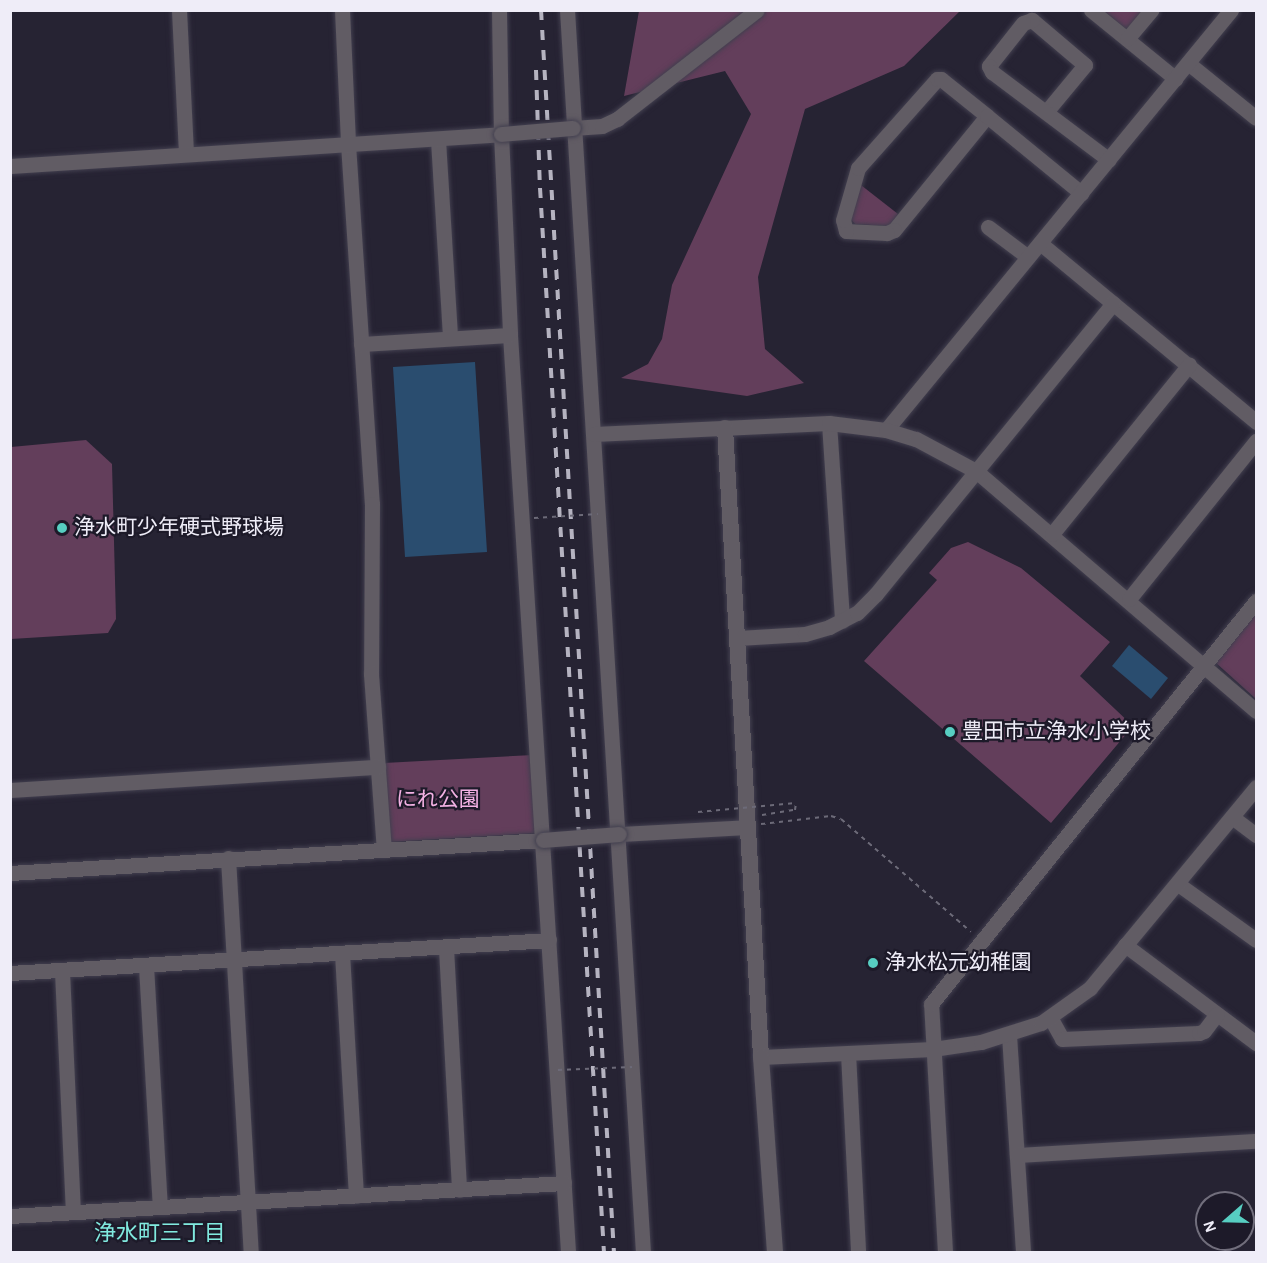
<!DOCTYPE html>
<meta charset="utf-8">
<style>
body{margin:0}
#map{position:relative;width:1267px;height:1263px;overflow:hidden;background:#262333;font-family:"Alegreya Sans","Noto Sans JP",sans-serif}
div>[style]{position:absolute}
.green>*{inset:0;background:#633e5b}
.water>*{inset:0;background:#2a4d6f}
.path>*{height:2px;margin-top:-1px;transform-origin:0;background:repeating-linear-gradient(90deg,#6c6a78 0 4.5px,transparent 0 9px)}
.roads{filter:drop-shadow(0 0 2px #423f4f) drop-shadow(0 0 2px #423f4f)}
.minor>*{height:15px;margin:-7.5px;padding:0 7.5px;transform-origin:7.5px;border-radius:7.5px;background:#615c64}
.tertiary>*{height:16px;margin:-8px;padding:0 8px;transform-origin:8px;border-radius:8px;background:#615c64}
.rail>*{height:4px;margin-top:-2px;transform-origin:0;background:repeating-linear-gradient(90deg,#b5b3c0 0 10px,transparent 0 20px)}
.path-bridge>*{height:2px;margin-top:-1px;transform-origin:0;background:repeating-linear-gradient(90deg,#6c6a78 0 4.5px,transparent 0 9px)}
.bridges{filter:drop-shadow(0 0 2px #423f4f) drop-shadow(0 0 2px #423f4f)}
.minor-bridge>*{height:15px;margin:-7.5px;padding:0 7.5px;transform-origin:7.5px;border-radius:7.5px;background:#615c64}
.dots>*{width:16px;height:16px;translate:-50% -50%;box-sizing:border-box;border:3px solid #1d1a29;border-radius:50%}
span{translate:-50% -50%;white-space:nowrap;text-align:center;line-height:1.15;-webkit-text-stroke:4.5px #1d1a29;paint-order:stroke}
.poi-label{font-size:21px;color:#efedf8}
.left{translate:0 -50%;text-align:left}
.park-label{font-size:21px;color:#f3b1e3}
.neighbourhood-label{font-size:22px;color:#81eadf}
.frame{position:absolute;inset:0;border:12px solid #efedf8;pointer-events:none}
.north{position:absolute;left:1195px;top:1191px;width:60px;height:60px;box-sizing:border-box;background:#1d1a29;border:2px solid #716e7c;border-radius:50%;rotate:250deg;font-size:16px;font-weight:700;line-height:24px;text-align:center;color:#efedf8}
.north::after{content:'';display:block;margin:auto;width:21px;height:27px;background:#57cec2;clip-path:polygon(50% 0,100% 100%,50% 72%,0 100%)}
</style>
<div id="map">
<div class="green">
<div style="clip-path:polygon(1140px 10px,1142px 12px,1127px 30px,1104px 11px)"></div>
<div style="clip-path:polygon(639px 11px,960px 11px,904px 66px,805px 109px,758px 277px,765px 349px,804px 383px,747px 396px,621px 378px,648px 364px,662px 339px,672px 285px,751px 114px,725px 71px,624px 96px)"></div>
<div style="clip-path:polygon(857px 182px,898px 214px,889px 226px,855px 224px,848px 216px)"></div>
<div style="clip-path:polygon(86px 440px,112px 464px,116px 619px,108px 633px,11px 639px,11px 447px)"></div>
<div style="clip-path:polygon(968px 542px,1021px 568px,1110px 642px,1080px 676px,1133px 726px,1051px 823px,864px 661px,937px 580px,929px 573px,951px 548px)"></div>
<div style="clip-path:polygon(1256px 609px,1256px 699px,1215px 662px)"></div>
<div style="clip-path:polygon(533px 755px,538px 833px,390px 842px,384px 763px)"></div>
</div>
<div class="water">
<div style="clip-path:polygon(475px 362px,487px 552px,405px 557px,393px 367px)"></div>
<div style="clip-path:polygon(1129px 645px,1168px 678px,1151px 699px,1112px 666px)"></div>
</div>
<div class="path">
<div style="left:762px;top:815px;width:33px;rotate:-9deg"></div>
<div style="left:795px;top:810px;width:7px;rotate:-82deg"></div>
<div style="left:761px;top:824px;width:70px;rotate:-6.5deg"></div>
<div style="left:831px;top:816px;width:10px;rotate:17deg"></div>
<div style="left:841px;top:819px;width:172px;rotate:41deg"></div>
</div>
<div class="roads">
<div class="minor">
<div style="left:179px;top:10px;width:144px;rotate:87.2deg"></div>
<div style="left:342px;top:10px;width:134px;rotate:87.4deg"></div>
<div style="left:348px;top:144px;width:361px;rotate:86.2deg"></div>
<div style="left:372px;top:504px;width:170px;rotate:90.3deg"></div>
<div style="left:371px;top:674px;width:176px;rotate:85.8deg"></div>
<div style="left:499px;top:10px;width:124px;rotate:89.1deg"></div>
<div style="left:501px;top:134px;width:201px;rotate:87.4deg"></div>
<div style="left:510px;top:335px;width:919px;rotate:86.38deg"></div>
<div style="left:567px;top:10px;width:1244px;rotate:86.5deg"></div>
<div style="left:1091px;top:10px;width:109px;rotate:39.1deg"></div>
<div style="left:1127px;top:39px;width:38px;rotate:-50deg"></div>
<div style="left:1188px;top:63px;width:87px;rotate:39deg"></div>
<div style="left:1046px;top:112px;width:61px;rotate:-50.3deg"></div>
<div style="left:1085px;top:65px;width:70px;rotate:-139.7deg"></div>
<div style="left:1032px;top:20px;width:9px;rotate:162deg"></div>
<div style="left:1023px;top:23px;width:55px;rotate:128.3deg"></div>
<div style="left:989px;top:66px;width:7px;rotate:63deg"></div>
<div style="left:992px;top:72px;width:146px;rotate:36.9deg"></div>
<div style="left:987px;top:116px;width:147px;rotate:129.2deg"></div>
<div style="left:894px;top:230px;width:8px;rotate:157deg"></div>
<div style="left:887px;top:233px;width:41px;rotate:-177.2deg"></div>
<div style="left:846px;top:231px;width:11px;rotate:-105deg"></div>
<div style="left:843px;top:220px;width:54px;rotate:-73.9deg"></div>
<div style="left:858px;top:168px;width:119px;rotate:-48.4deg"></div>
<div style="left:937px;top:79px;width:4px"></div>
<div style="left:941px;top:79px;width:59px;rotate:38.8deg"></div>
<div style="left:987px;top:116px;width:122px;rotate:39.3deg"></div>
<div style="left:573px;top:128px;width:29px;rotate:-4deg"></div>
<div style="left:602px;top:126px;width:17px;rotate:-25deg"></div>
<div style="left:617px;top:119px;width:177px;rotate:-37.9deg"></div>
<div style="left:438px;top:140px;width:198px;rotate:86.5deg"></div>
<div style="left:10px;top:166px;width:492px;rotate:-3.7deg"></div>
<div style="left:988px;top:227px;width:50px;rotate:36.9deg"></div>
<div style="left:1040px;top:243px;width:281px;rotate:39.6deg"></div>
<div style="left:361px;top:344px;width:149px;rotate:-3.5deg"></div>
<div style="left:829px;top:423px;width:198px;rotate:86.2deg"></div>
<div style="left:886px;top:430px;width:544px;rotate:-50.6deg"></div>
<div style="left:594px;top:434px;width:235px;rotate:-2.7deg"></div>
<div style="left:829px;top:423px;width:57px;rotate:7deg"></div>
<div style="left:886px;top:430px;width:31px;rotate:17deg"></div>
<div style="left:916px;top:439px;width:68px;rotate:28.1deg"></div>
<div style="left:976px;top:471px;width:369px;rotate:40.6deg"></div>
<div style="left:1052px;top:534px;width:218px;rotate:-51deg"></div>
<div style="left:1129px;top:599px;width:203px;rotate:-51.2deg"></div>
<div style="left:738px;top:638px;width:67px;rotate:-3.4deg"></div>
<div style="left:805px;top:634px;width:25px;rotate:-16deg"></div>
<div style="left:829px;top:627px;width:31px;rotate:-27deg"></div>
<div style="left:857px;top:613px;width:27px;rotate:-45deg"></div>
<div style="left:876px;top:594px;width:375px;rotate:-50.8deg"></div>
<div style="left:10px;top:790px;width:369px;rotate:-3.6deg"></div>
<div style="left:1232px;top:817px;width:30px;rotate:37deg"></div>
<div style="left:619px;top:834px;width:129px;rotate:-3.1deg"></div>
<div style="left:228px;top:858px;width:395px;rotate:86.7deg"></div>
<div style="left:10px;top:873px;width:534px;rotate:-3.54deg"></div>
<div style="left:1178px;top:884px;width:96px;rotate:35.7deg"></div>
<div style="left:1125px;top:945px;width:164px;rotate:36.8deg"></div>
<div style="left:446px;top:948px;width:242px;rotate:86.9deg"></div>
<div style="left:342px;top:953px;width:243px;rotate:86.7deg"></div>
<div style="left:146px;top:966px;width:240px;rotate:86.7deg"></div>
<div style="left:62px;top:971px;width:240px;rotate:87.4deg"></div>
<div style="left:10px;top:973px;width:540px;rotate:-3.5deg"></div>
<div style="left:1050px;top:1017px;width:25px;rotate:61deg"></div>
<div style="left:1062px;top:1039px;width:137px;rotate:-2.5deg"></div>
<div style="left:1199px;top:1033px;width:5px;rotate:-22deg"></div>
<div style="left:1204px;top:1031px;width:21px;rotate:-53deg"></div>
<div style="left:1009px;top:1035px;width:217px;rotate:86.3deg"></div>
<div style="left:848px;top:1053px;width:199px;rotate:87.1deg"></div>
<div style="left:761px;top:1057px;width:172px;rotate:-2.7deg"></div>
<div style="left:933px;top:1049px;width:49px;rotate:-8.3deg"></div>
<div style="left:981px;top:1042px;width:63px;rotate:-17.6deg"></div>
<div style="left:1041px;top:1023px;width:60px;rotate:-35.5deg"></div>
<div style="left:1090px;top:988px;width:261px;rotate:-50.4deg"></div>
<div style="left:1017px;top:1155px;width:239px;rotate:-3.4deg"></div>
<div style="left:10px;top:1216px;width:555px;rotate:-3.41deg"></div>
<div style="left:945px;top:1252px;width:248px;rotate:-93.2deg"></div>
<div style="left:931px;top:1004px;width:518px;rotate:-51.12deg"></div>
</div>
<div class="tertiary">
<div style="left:725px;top:428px;width:630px;rotate:86.72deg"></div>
<div style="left:761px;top:1057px;width:196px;rotate:85.9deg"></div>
</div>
</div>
<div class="rail">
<div style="left:541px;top:10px;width:1244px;rotate:86.64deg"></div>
<div style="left:536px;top:70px;width:118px;rotate:88.1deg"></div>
<div style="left:540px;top:188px;width:1066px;rotate:86.56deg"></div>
</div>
<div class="path-bridge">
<div style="left:534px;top:518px;width:64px;rotate:-3.6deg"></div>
<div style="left:698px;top:812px;width:98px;rotate:-5.2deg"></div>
<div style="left:558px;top:1070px;width:74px;rotate:-2.3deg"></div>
</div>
<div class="bridges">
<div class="minor-bridge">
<div style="left:501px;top:134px;width:72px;rotate:-4.8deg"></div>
<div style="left:543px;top:840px;width:76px;rotate:-4.5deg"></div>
</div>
</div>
<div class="dots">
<div style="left:62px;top:528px;background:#57cec2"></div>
<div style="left:950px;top:732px;background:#57cec2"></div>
<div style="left:873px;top:963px;background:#57cec2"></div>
</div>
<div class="poi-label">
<span class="left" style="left:74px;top:528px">浄水町少年硬式野球場</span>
<span class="left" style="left:962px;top:732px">豊田市立浄水小学校</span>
<span class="left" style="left:885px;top:963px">浄水松元幼稚園</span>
</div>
<div class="park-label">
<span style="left:438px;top:800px">にれ公園</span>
</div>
<div class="neighbourhood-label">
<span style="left:160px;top:1234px">浄水町三丁目</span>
</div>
<div class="frame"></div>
<div class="north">N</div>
</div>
